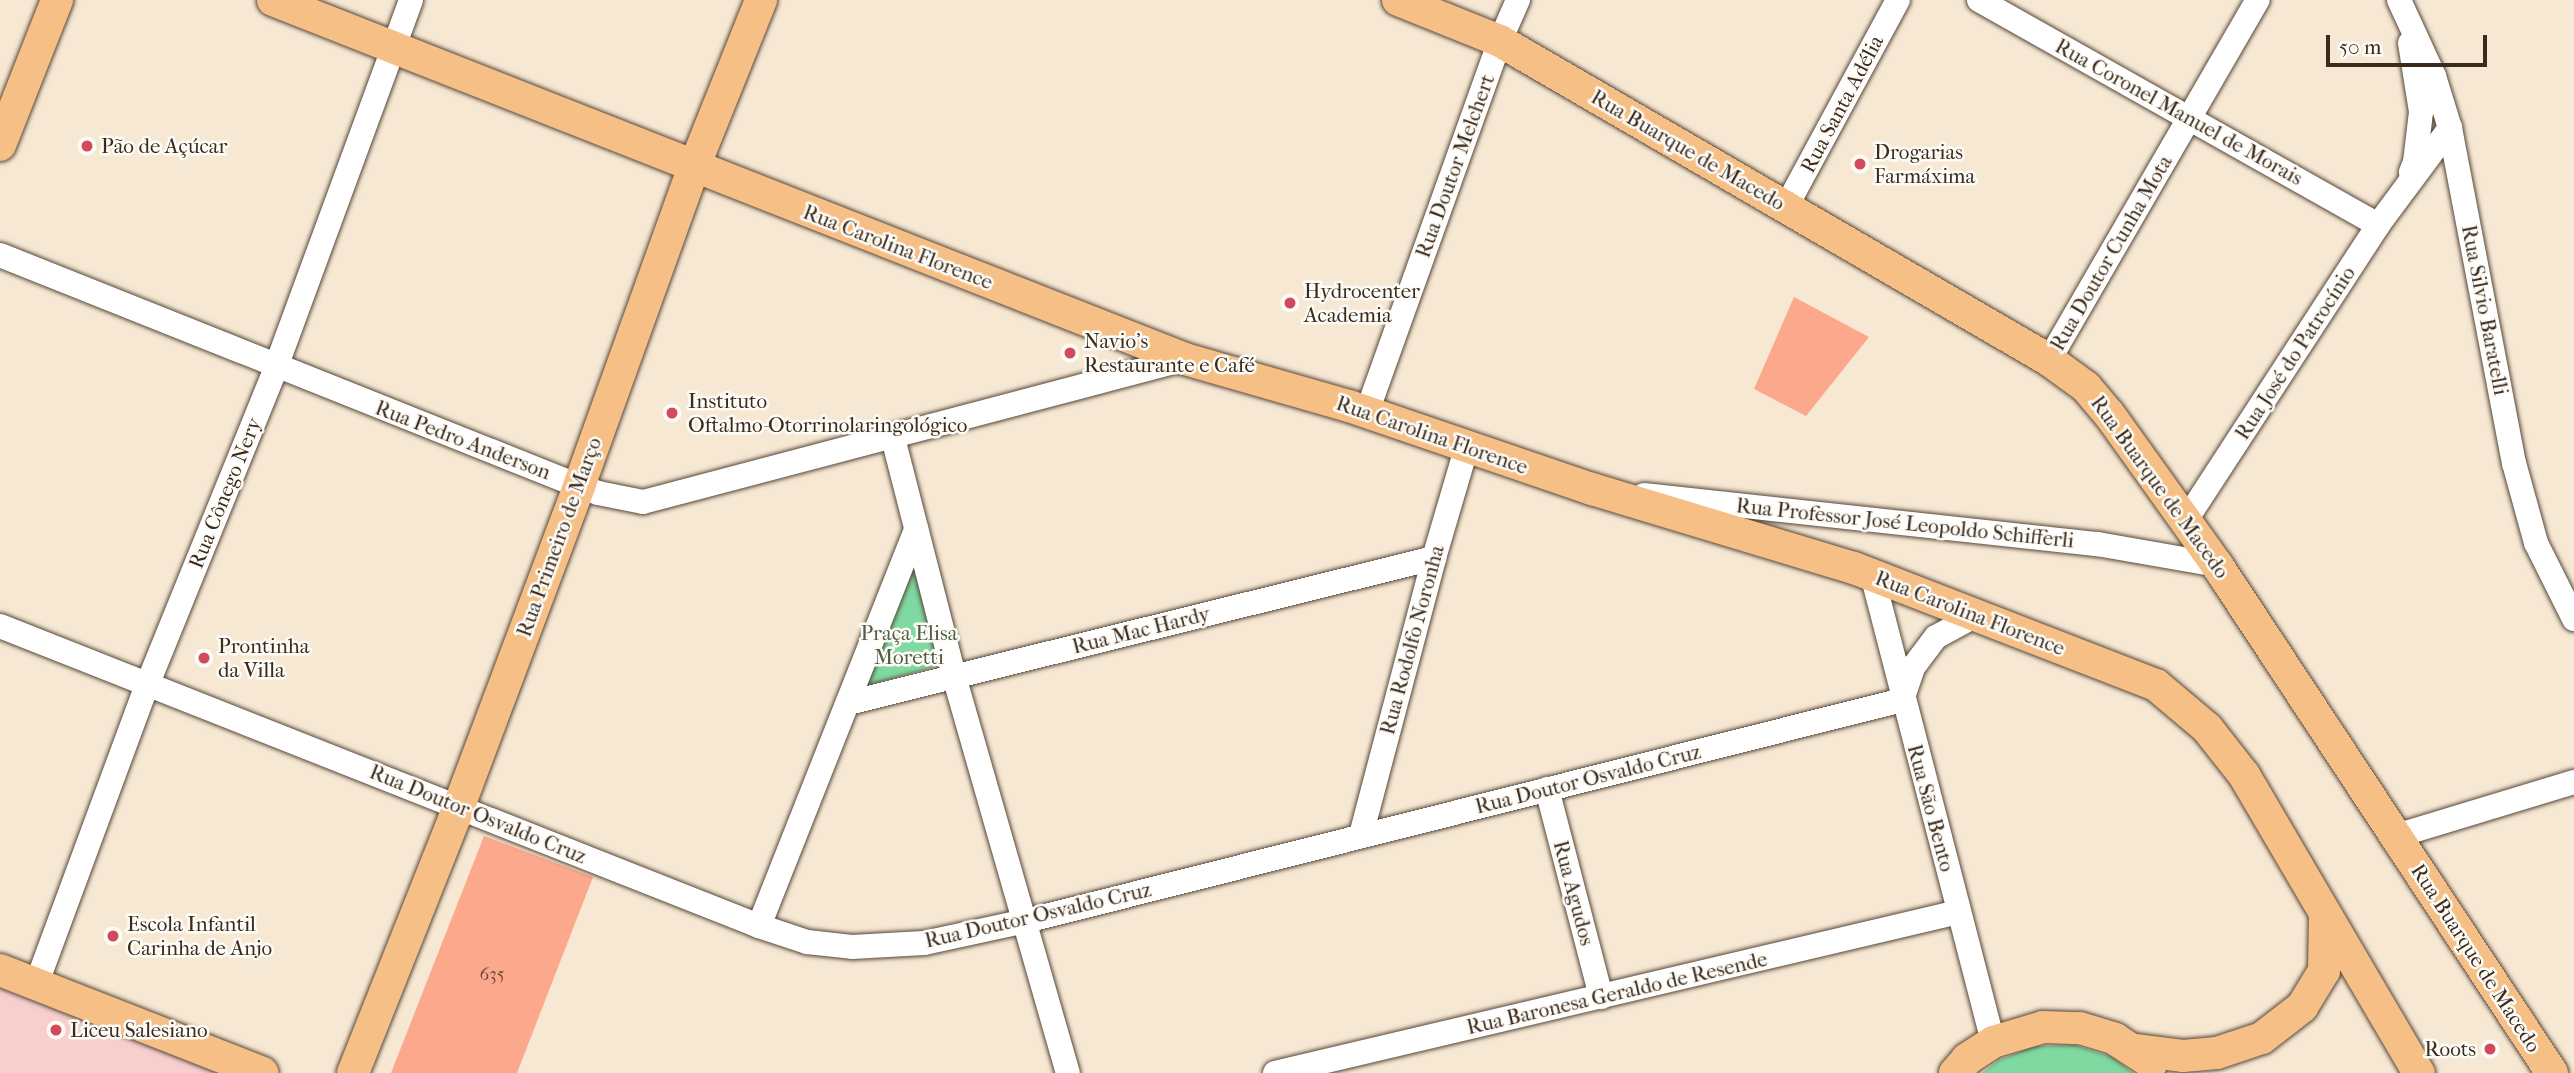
<!DOCTYPE html>
<meta charset="utf-8">
<style>
body{margin:0}
#map{position:relative;width:2574px;height:1073px;overflow:hidden;background:#f6e8d3;font-family:"IM FELL French Canon",serif}
div>[style]{position:absolute}
.built>*{inset:0;background:#f7d0cd}
.green>*{inset:0;background:#7fd9a0}
.building>*{inset:0;background:#fba88c}
.roads{filter:drop-shadow(0 0 2px #574639) drop-shadow(0 0 2px #574639)}
.minor>*{height:24px;margin:-12px;padding:0 12px;transform-origin:12px;border-radius:12px;background:#fff}
.major>*{height:32px;margin:-16px;padding:0 16px;transform-origin:16px;border-radius:16px;background:#f5bf86}
.dots>*{width:19px;height:19px;translate:-50% -50%;box-sizing:border-box;border:4px solid #fdfcf7;border-radius:50%}
span{translate:-50% -50%;white-space:nowrap;text-align:center;line-height:1.15;-webkit-text-stroke:5px #fdfcf7;paint-order:stroke}
.number-label{font-size:18px;color:#6b4a3a}
.number-label span{-webkit-text-stroke-width:0}
.street-label{font-size:21px;color:#3b2a1e}
.poi-label{font-size:21px;color:#3b2a1e}
.left{translate:0 -50%;text-align:left}
.right{translate:-100% -50%;text-align:right}
.park-label{font-size:21px;color:#4f5f45}
.scale{position:absolute;left:2326px;top:35px;width:161px;height:32px;box-sizing:border-box;border:4px solid #3b2a1e;border-top:0;padding-left:9px;font-size:21px;line-height:24px;white-space:nowrap;color:#3b2a1e;-webkit-text-stroke:5px #fdfcf7;paint-order:stroke}
</style>
<div id="map">
<div class="built">
<div style="clip-path:polygon(0 988px,224px 1073px,0 1073px)"></div>
</div>
<div class="green">
<div style="clip-path:polygon(915px 563px,941px 665px,866px 686px)"></div>
<div style="clip-path:polygon(2075px 1045px,2112px 1057px,2133px 1073px,1982px 1073px,1999px 1060px,2035px 1046px)"></div>
</div>
<div class="building">
<div style="clip-path:polygon(1794px 297px,1869px 337px,1806px 416px,1754px 389px)"></div>
<div style="clip-path:polygon(484px 836px,593px 877px,517px 1073px,391px 1073px)"></div>
</div>
<div class="roads">
<div class="minor">
<div style="left:1979px;top:0;width:458px;rotate:29.4deg"></div>
<div style="left:2399px;top:0;width:84px;rotate:65.3deg"></div>
<div style="left:2434px;top:76px;width:54px;rotate:72.9deg"></div>
<div style="left:2450px;top:128px;width:341px;rotate:79.2deg"></div>
<div style="left:2514px;top:463px;width:83px;rotate:74.6deg"></div>
<div style="left:2536px;top:543px;width:85px;rotate:63.4deg"></div>
<div style="left:2410px;top:43px;width:70px;rotate:80.9deg"></div>
<div style="left:2421px;top:112px;width:50px;rotate:96.8deg"></div>
<div style="left:2415px;top:162px;width:11px;rotate:112deg"></div>
<div style="left:1786px;top:207px;width:235px;rotate:-61.6deg"></div>
<div style="left:0;top:255px;width:623px;rotate:21.75deg"></div>
<div style="left:579px;top:486px;width:20px;rotate:20deg"></div>
<div style="left:598px;top:493px;width:46px;rotate:11.3deg"></div>
<div style="left:643px;top:502px;width:561px;rotate:-14.78deg"></div>
<div style="left:2049px;top:360px;width:416px;rotate:-59.9deg"></div>
<div style="left:1367px;top:412px;width:394px;rotate:-70.3deg"></div>
<div style="left:1500px;top:41px;width:45px;rotate:-66.3deg"></div>
<div style="left:893px;top:438px;width:246px;rotate:75.6deg"></div>
<div style="left:954px;top:676px;width:413px;rotate:74deg"></div>
<div style="left:1644px;top:495px;width:456px;rotate:6.2deg"></div>
<div style="left:2097px;top:544px;width:122px;rotate:9.9deg"></div>
<div style="left:2186px;top:520px;width:352px;rotate:-56.9deg"></div>
<div style="left:2378px;top:225px;width:121px;rotate:-53.4deg"></div>
<div style="left:1872px;top:574px;width:483px;rotate:75.5deg"></div>
<div style="left:0;top:626px;width:816px;rotate:21.57deg"></div>
<div style="left:759px;top:926px;width:51px;rotate:18.4deg"></div>
<div style="left:807px;top:942px;width:45px;rotate:6.3deg"></div>
<div style="left:852px;top:947px;width:72px;rotate:-3.2deg"></div>
<div style="left:924px;top:943px;width:104px;rotate:-12.2deg"></div>
<div style="left:1026px;top:921px;width:903px;rotate:-14.16deg"></div>
<div style="left:1902px;top:700px;width:36px;rotate:-71deg"></div>
<div style="left:1914px;top:666px;width:36px;rotate:-53deg"></div>
<div style="left:1936px;top:637px;width:48px;rotate:-28.7deg"></div>
<div style="left:848px;top:703px;width:604px;rotate:-13.9deg"></div>
<div style="left:1547px;top:789px;width:215px;rotate:75.4deg"></div>
<div style="left:1361px;top:835px;width:286px;rotate:-75.2deg"></div>
<div style="left:1434px;top:558px;width:117px;rotate:-73.6deg"></div>
<div style="left:2396px;top:836px;width:186px;rotate:-16.9deg"></div>
<div style="left:759px;top:926px;width:427px;rotate:-68.4deg"></div>
<div style="left:36px;top:985px;width:322px;rotate:-69.7deg"></div>
<div style="left:148px;top:683px;width:341px;rotate:-67.9deg"></div>
<div style="left:276px;top:367px;width:391px;rotate:-69.8deg"></div>
<div style="left:1275px;top:1073px;width:702px;rotate:-13.26deg"></div>
</div>
<div class="major">
<div style="left:273px;top:0;width:980px;rotate:21.49deg"></div>
<div style="left:1185px;top:359px;width:171px;rotate:16deg"></div>
<div style="left:1349px;top:406px;width:257px;rotate:18.9deg"></div>
<div style="left:1592px;top:489px;width:274px;rotate:16.8deg"></div>
<div style="left:1854px;top:568px;width:324px;rotate:21.2deg"></div>
<div style="left:2156px;top:685px;width:67px;rotate:40.1deg"></div>
<div style="left:2207px;top:728px;width:60px;rotate:51.8deg"></div>
<div style="left:2244px;top:775px;width:346px;rotate:59.6deg"></div>
<div style="left:1398px;top:0;width:110px;rotate:21.9deg"></div>
<div style="left:1500px;top:41px;width:635px;rotate:30.16deg"></div>
<div style="left:2049px;top:360px;width:46px;rotate:36.1deg"></div>
<div style="left:2086px;top:387px;width:35px;rotate:50deg"></div>
<div style="left:2109px;top:414px;width:186px;rotate:54.4deg"></div>
<div style="left:2217px;top:565px;width:609px;rotate:56.6deg"></div>
<div style="left:0;top:145px;width:156px;rotate:-68.5deg"></div>
<div style="left:0;top:970px;width:282px;rotate:21.4deg"></div>
<div style="left:2135px;top:1050px;width:48px;rotate:7.1deg"></div>
<div style="left:2183px;top:1056px;width:34px;rotate:-5deg"></div>
<div style="left:2217px;top:1053px;width:47px;rotate:-18.4deg"></div>
<div style="left:2262px;top:1038px;width:51px;rotate:-37.8deg"></div>
<div style="left:2302px;top:1007px;width:42px;rotate:-58.6deg"></div>
<div style="left:2324px;top:971px;width:57px;rotate:-89deg"></div>
<div style="left:353px;top:1073px;width:287px;rotate:-68.3deg"></div>
<div style="left:459px;top:806px;width:342px;rotate:-69.4deg"></div>
<div style="left:579px;top:486px;width:339px;rotate:-70.2deg"></div>
<div style="left:694px;top:167px;width:180px;rotate:-68.1deg"></div>
<div style="left:1955px;top:1073px;width:18px;rotate:-49deg"></div>
<div style="left:1967px;top:1059px;width:31px;rotate:-33deg"></div>
<div style="left:1993px;top:1042px;width:52px;rotate:-16.7deg"></div>
<div style="left:2043px;top:1027px;width:37px;rotate:2deg"></div>
<div style="left:2080px;top:1028px;width:37px;rotate:17deg"></div>
<div style="left:2115px;top:1039px;width:44px;rotate:33deg"></div>
</div>
</div>
<div class="dots">
<div style="left:87px;top:146px;background:#d1495b"></div>
<div style="left:1860px;top:164px;background:#d1495b"></div>
<div style="left:1290px;top:303px;background:#d1495b"></div>
<div style="left:1070px;top:353px;background:#d1495b"></div>
<div style="left:672px;top:413px;background:#d1495b"></div>
<div style="left:204px;top:658px;background:#d1495b"></div>
<div style="left:113px;top:936px;background:#d1495b"></div>
<div style="left:56px;top:1030px;background:#d1495b"></div>
<div style="left:2490px;top:1049px;background:#d1495b"></div>
</div>
<div class="number-label">
<span style="left:492px;top:975px">635</span>
</div>
<div class="street-label">
<span style="left:1842px;top:104px;rotate:-62deg">Rua Santa Adélia</span>
<span style="left:2179px;top:112px;rotate:29deg">Rua Coronel Manuel de Morais</span>
<span style="left:1688px;top:150px;rotate:30deg">Rua Buarque de Macedo</span>
<span style="left:1455px;top:166px;rotate:-70deg">Rua Doutor Melchert</span>
<span style="left:898px;top:247px;rotate:21deg">Rua Carolina Florence</span>
<span style="left:2111px;top:253px;rotate:-60deg">Rua Doutor Cunha Mota</span>
<span style="left:2485px;top:310px;rotate:79deg">Rua Silvio Baratelli</span>
<span style="left:2295px;top:353px;rotate:-57deg">Rua José do Patrocínio</span>
<span style="left:1432px;top:435px;rotate:19deg">Rua Carolina Florence</span>
<span style="left:463px;top:440px;rotate:21deg">Rua Pedro Anderson</span>
<span style="left:2160px;top:487px;rotate:54deg">Rua Buarque de Macedo</span>
<span style="left:225px;top:493px;rotate:-68deg">Rua Cônego Nery</span>
<span style="left:1905px;top:523px;rotate:6deg">Rua Professor José Leopoldo Schifferli</span>
<span style="left:559px;top:537px;rotate:-70deg">Rua Primeiro de Março</span>
<span style="left:1970px;top:613px;rotate:21deg">Rua Carolina Florence</span>
<span style="left:1141px;top:630px;rotate:-14deg">Rua Mac Hardy</span>
<span style="left:1412px;top:640px;rotate:-75deg">Rua Rodolfo Noronha</span>
<span style="left:1588px;top:779px;rotate:-14deg">Rua Doutor Osvaldo Cruz</span>
<span style="left:1931px;top:808px;rotate:75deg">Rua São Bento</span>
<span style="left:478px;top:814px;rotate:22deg">Rua Doutor Osvaldo Cruz</span>
<span style="left:1574px;top:893px;rotate:75deg">Rua Agudos</span>
<span style="left:1038px;top:915px;rotate:-13deg">Rua Doutor Osvaldo Cruz</span>
<span style="left:2476px;top:958px;rotate:57deg">Rua Buarque de Macedo</span>
<span style="left:1617px;top:993px;rotate:-13deg">Rua Baronesa Geraldo de Resende</span>
</div>
<div class="poi-label">
<span class="left" style="left:101px;top:146px">Pão de Açúcar</span>
<span class="left" style="left:1874px;top:164px">Drogarias<br>Farmáxima</span>
<span class="left" style="left:1304px;top:303px">Hydrocenter<br>Academia</span>
<span class="left" style="left:1084px;top:353px">Navio's<br>Restaurante e Café</span>
<span class="left" style="left:688px;top:413px">Instituto<br>Oftalmo-Otorrinolaringológico</span>
<span class="left" style="left:218px;top:658px">Prontinha<br>da Villa</span>
<span class="left" style="left:127px;top:936px">Escola Infantil<br>Carinha de Anjo</span>
<span class="left" style="left:70px;top:1030px">Liceu Salesiano</span>
<span class="right" style="left:2476px;top:1049px">Roots</span>
</div>
<div class="park-label">
<span style="left:909px;top:645px">Praça Elisa<br>Moretti</span>
</div>
<div class="scale">50 m</div>
</div>
